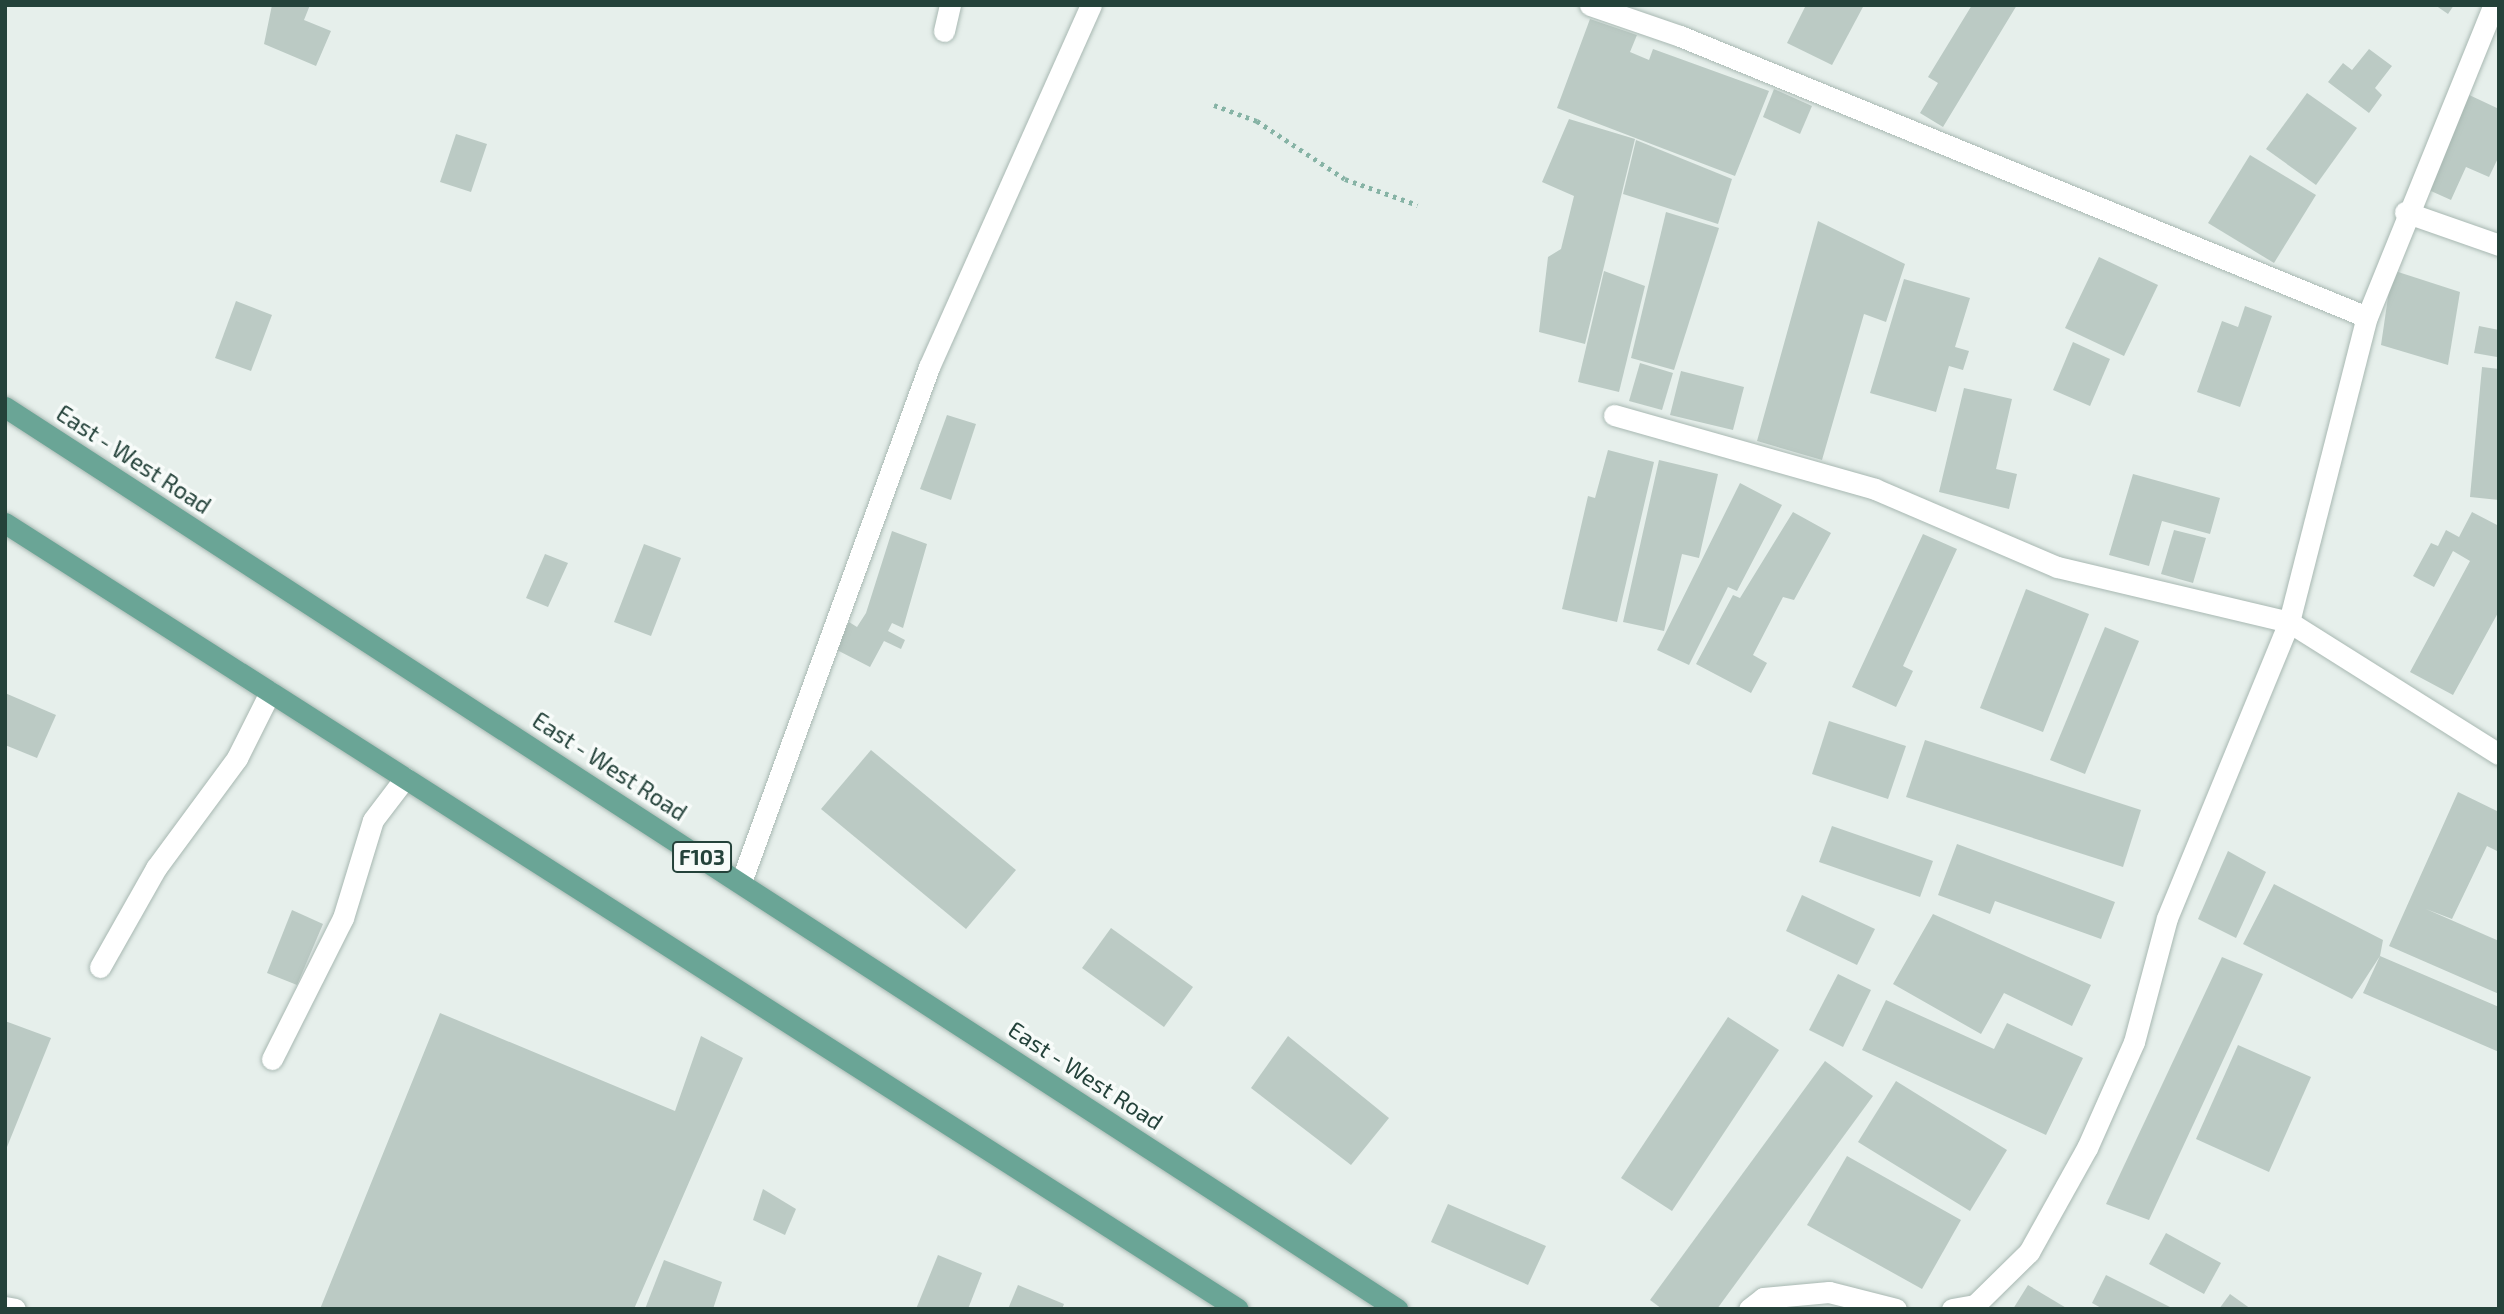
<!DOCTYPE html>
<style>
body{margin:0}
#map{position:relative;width:2504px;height:1314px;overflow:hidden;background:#e6efeb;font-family:"Exo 2",sans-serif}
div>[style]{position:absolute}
.building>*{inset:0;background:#bbcac4}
.path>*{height:4.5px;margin-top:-2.25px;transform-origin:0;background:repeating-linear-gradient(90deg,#86b3a5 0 3.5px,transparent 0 8.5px)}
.roads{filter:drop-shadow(0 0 2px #a8b8b2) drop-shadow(0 0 2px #a8b8b2)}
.minor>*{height:21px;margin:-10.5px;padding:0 10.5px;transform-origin:10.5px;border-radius:10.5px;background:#fff}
.major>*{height:21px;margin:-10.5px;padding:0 10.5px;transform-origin:10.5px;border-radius:10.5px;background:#6aa596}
span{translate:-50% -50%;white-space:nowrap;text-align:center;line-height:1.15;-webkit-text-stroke:7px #f7fbf9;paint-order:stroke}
.shield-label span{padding:2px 5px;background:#f7fbf9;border:2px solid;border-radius:5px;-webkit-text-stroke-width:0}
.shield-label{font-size:21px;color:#24423a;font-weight:700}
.street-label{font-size:23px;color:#24423a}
.frame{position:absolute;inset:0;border:7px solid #24423a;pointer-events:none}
</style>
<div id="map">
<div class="building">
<div style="clip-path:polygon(272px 5px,310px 5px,304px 20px,331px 31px,316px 66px,264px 44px)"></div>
<div style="clip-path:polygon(1806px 5px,1864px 5px,1832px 65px,1787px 43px)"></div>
<div style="clip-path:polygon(1972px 5px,2017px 5px,1943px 127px,1920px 113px,1938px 83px,1928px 77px)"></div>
<div style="clip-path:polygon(2435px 5px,2454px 5px,2448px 14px)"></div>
<div style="clip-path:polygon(1590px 19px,1637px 35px,1630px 52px,1649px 60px,1653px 49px,1769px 91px,1735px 176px,1557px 108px)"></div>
<div style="clip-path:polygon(2369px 49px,2392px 66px,2375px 88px,2382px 95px,2369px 113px,2328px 82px,2343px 63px,2352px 70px)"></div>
<div style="clip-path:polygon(1774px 89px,1812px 106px,1800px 134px,1763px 117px)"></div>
<div style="clip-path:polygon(2307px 93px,2357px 128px,2316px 185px,2266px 149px)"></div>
<div style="clip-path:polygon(2465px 93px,2499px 109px,2499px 156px,2489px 177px,2466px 167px,2451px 200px,2422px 187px)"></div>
<div style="clip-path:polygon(1569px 119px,1635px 139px,1585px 344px,1539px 332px,1548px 257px,1561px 249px,1574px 196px,1542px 182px)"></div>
<div style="clip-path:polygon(456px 134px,487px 144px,471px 192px,440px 182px)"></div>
<div style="clip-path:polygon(1636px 140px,1732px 179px,1718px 224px,1623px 194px)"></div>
<div style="clip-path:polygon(2250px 155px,2316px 195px,2274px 263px,2208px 223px)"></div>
<div style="clip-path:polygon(1666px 212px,1719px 228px,1674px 370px,1631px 358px)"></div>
<div style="clip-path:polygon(1818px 221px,1905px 264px,1886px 322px,1864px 314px,1822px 460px,1757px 441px)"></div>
<div style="clip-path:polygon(2099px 257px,2158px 285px,2124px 356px,2065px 328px)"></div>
<div style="clip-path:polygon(2392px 270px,2460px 292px,2448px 365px,2381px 345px)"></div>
<div style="clip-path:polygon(1604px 271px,1645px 286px,1619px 392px,1578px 382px)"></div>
<div style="clip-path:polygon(1904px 279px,1970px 298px,1955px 347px,1969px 351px,1963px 370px,1949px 366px,1936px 412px,1870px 393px)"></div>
<div style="clip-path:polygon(236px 301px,272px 315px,251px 371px,215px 358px)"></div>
<div style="clip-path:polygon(2245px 306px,2272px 316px,2240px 407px,2197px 392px,2222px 321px,2238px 327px)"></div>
<div style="clip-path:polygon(2479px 326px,2499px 330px,2497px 357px,2474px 353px)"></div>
<div style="clip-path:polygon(2073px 342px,2110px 359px,2090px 406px,2053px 390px)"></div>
<div style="clip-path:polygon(1640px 363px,1673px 373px,1662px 410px,1629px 401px)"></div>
<div style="clip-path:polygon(2482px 367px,2499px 369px,2499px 500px,2470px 497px)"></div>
<div style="clip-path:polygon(1681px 371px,1744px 387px,1733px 430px,1670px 415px)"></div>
<div style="clip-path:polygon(1964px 388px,2012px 399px,1996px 469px,2017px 474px,2009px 509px,1939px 492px)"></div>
<div style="clip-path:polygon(947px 415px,976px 424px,951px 500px,920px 489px)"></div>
<div style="clip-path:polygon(1608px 450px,1654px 462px,1617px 622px,1562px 609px,1588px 496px,1595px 498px)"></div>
<div style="clip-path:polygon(1659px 460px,1718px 474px,1699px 558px,1682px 554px,1664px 631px,1623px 622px)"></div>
<div style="clip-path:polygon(2133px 474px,2220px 498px,2210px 534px,2162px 521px,2149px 566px,2109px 555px)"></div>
<div style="clip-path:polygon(1740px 483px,1782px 505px,1737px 591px,1728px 587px,1689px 665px,1657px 650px)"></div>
<div style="clip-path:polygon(1793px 512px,1831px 533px,1794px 600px,1783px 597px,1753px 655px,1767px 663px,1751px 693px,1696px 664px,1733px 595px,1740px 598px)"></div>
<div style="clip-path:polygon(2472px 512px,2499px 526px,2499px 611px,2453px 695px,2410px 672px,2470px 561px,2453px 551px,2434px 587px,2413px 576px,2431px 543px,2438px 546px,2446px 530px,2459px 537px)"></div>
<div style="clip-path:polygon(2174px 530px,2206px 538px,2193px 583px,2161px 574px)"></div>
<div style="clip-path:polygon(892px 531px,927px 544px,903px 628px,892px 623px,888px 631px,905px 640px,901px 649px,884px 641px,870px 667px,835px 649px,849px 622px,857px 627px,866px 613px)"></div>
<div style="clip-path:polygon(1923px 534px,1957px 549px,1903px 666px,1913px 671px,1896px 707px,1852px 687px)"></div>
<div style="clip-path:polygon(644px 544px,681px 558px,651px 636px,614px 622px)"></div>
<div style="clip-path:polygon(545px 554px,568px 563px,548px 607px,526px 598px)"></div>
<div style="clip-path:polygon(2026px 589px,2089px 614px,2043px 732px,1980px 708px)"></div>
<div style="clip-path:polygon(2105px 627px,2139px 641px,2085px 774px,2050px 760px)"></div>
<div style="clip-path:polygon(5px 693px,56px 715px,37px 758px,5px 745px)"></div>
<div style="clip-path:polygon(1829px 721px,1906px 746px,1888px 799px,1812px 774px)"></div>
<div style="clip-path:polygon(1925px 740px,2141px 810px,2123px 867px,1906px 797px)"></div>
<div style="clip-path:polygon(871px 750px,1016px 870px,966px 929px,821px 809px)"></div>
<div style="clip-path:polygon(2458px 792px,2499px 812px,2499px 852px,2487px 846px,2452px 919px,2426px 909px,2499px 941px,2499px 994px,2389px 946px)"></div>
<div style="clip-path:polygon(1832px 826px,1933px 861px,1920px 897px,1819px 862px)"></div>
<div style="clip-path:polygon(1957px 844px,2115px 902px,2101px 939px,1995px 901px,1990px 914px,1938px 895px)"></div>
<div style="clip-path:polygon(2228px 851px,2266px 872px,2236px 938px,2198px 919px)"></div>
<div style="clip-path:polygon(2274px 884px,2383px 940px,2380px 956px,2499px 1007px,2499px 1052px,2363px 993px,2380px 956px,2352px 999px,2243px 944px)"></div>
<div style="clip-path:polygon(1802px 895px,1875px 929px,1857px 965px,1786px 931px)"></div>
<div style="clip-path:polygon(292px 910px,323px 924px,297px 985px,267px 973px)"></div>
<div style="clip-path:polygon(1933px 914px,2091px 985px,2072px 1026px,2004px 993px,1981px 1034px,1893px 984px)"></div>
<div style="clip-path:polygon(1111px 928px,1193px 987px,1164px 1027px,1082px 968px)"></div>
<div style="clip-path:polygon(2222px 957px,2263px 974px,2149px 1220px,2106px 1204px)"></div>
<div style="clip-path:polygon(1838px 974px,1871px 990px,1843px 1047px,1809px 1030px)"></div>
<div style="clip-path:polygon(1886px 1000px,1994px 1049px,2007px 1023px,2083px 1058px,2046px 1135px,1862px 1050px)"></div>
<div style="clip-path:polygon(440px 1013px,675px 1111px,701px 1036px,743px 1058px,634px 1309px,320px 1309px)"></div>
<div style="clip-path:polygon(1728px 1017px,1779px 1050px,1672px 1211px,1621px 1178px)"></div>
<div style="clip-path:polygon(5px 1021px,51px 1038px,5px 1152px)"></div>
<div style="clip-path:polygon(1288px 1036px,1389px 1118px,1351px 1165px,1251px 1088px)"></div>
<div style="clip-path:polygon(2238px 1045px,2311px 1077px,2269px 1172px,2196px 1139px)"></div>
<div style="clip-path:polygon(1825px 1061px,1873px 1096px,1717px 1309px,1662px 1309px,1650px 1300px)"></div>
<div style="clip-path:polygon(1896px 1081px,2007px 1150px,1970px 1211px,1858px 1142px)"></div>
<div style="clip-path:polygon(1847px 1156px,1961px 1220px,1922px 1289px,1807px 1225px)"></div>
<div style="clip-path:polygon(763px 1189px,796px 1209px,785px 1235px,753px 1220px)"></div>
<div style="clip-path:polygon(1448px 1204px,1546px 1246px,1528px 1285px,1431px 1242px)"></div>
<div style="clip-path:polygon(2166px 1233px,2221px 1263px,2204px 1294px,2149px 1264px)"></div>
<div style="clip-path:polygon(938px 1255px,982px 1273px,968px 1309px,916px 1309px)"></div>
<div style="clip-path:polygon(664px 1260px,722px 1282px,713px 1309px,645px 1309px)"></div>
<div style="clip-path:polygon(2106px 1275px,2174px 1309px,2103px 1309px,2092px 1303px)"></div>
<div style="clip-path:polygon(1018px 1285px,1064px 1304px,1062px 1309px,1008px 1309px)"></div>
<div style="clip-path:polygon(2028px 1285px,2068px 1309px,2013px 1309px)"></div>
<div style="clip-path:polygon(2230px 1294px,2251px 1309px,2219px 1309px)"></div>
</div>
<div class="path">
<div style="left:1214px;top:105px;width:46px;rotate:20.4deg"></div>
<div style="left:1257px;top:121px;width:105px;rotate:33.4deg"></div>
<div style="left:1345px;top:179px;width:77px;rotate:19.6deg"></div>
</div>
<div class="roads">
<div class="minor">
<div style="left:1590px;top:5px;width:95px;rotate:19deg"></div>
<div style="left:1680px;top:36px;width:742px;rotate:22.25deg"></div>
<div style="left:944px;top:31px;width:27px;rotate:-77deg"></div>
<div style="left:2405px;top:212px;width:100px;rotate:19.3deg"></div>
<div style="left:1614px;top:415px;width:271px;rotate:15.8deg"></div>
<div style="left:1875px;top:489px;width:198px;rotate:23.2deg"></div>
<div style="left:2057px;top:567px;width:238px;rotate:13.3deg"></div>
<div style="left:2289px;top:622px;width:248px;rotate:32.2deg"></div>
<div style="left:741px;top:882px;width:548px;rotate:-69.95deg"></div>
<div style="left:929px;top:367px;width:397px;rotate:-65.9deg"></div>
<div style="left:100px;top:967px;width:114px;rotate:-60.5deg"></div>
<div style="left:156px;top:868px;width:137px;rotate:-53.6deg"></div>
<div style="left:237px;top:758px;width:74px;rotate:-63.4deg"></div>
<div style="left:272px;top:1059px;width:158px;rotate:-63.3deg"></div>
<div style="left:343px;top:918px;width:102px;rotate:-73deg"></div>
<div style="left:373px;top:820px;width:53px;rotate:-52.7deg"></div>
<div style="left:5px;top:1307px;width:10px;rotate:11deg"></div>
<div style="left:1749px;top:1309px;width:18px;rotate:-38deg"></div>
<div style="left:1763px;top:1298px;width:66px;rotate:-5.2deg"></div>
<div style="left:1829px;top:1292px;width:69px;rotate:14.2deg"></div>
<div style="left:1952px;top:1309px;width:23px;rotate:-10deg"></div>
<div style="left:1975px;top:1305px;width:76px;rotate:-44.5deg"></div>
<div style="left:2029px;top:1252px;width:119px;rotate:-60.9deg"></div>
<div style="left:2087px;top:1148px;width:116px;rotate:-66.1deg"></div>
<div style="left:2134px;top:1042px;width:128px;rotate:-75.1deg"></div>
<div style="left:2167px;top:918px;width:320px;rotate:-67.6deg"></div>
<div style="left:2289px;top:622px;width:315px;rotate:-75.7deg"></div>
<div style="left:2367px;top:317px;width:337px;rotate:-67.9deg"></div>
</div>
<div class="major">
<div style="left:5px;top:407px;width:1659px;rotate:32.94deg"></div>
<div style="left:5px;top:523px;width:1462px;rotate:32.52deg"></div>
</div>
</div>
<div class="shield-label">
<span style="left:702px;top:857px">F103</span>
</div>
<div class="street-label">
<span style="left:134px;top:459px;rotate:33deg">East - West Road</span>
<span style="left:610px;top:766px;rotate:33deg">East - West Road</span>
<span style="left:1086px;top:1075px;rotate:33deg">East - West Road</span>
</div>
<div class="frame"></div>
</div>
